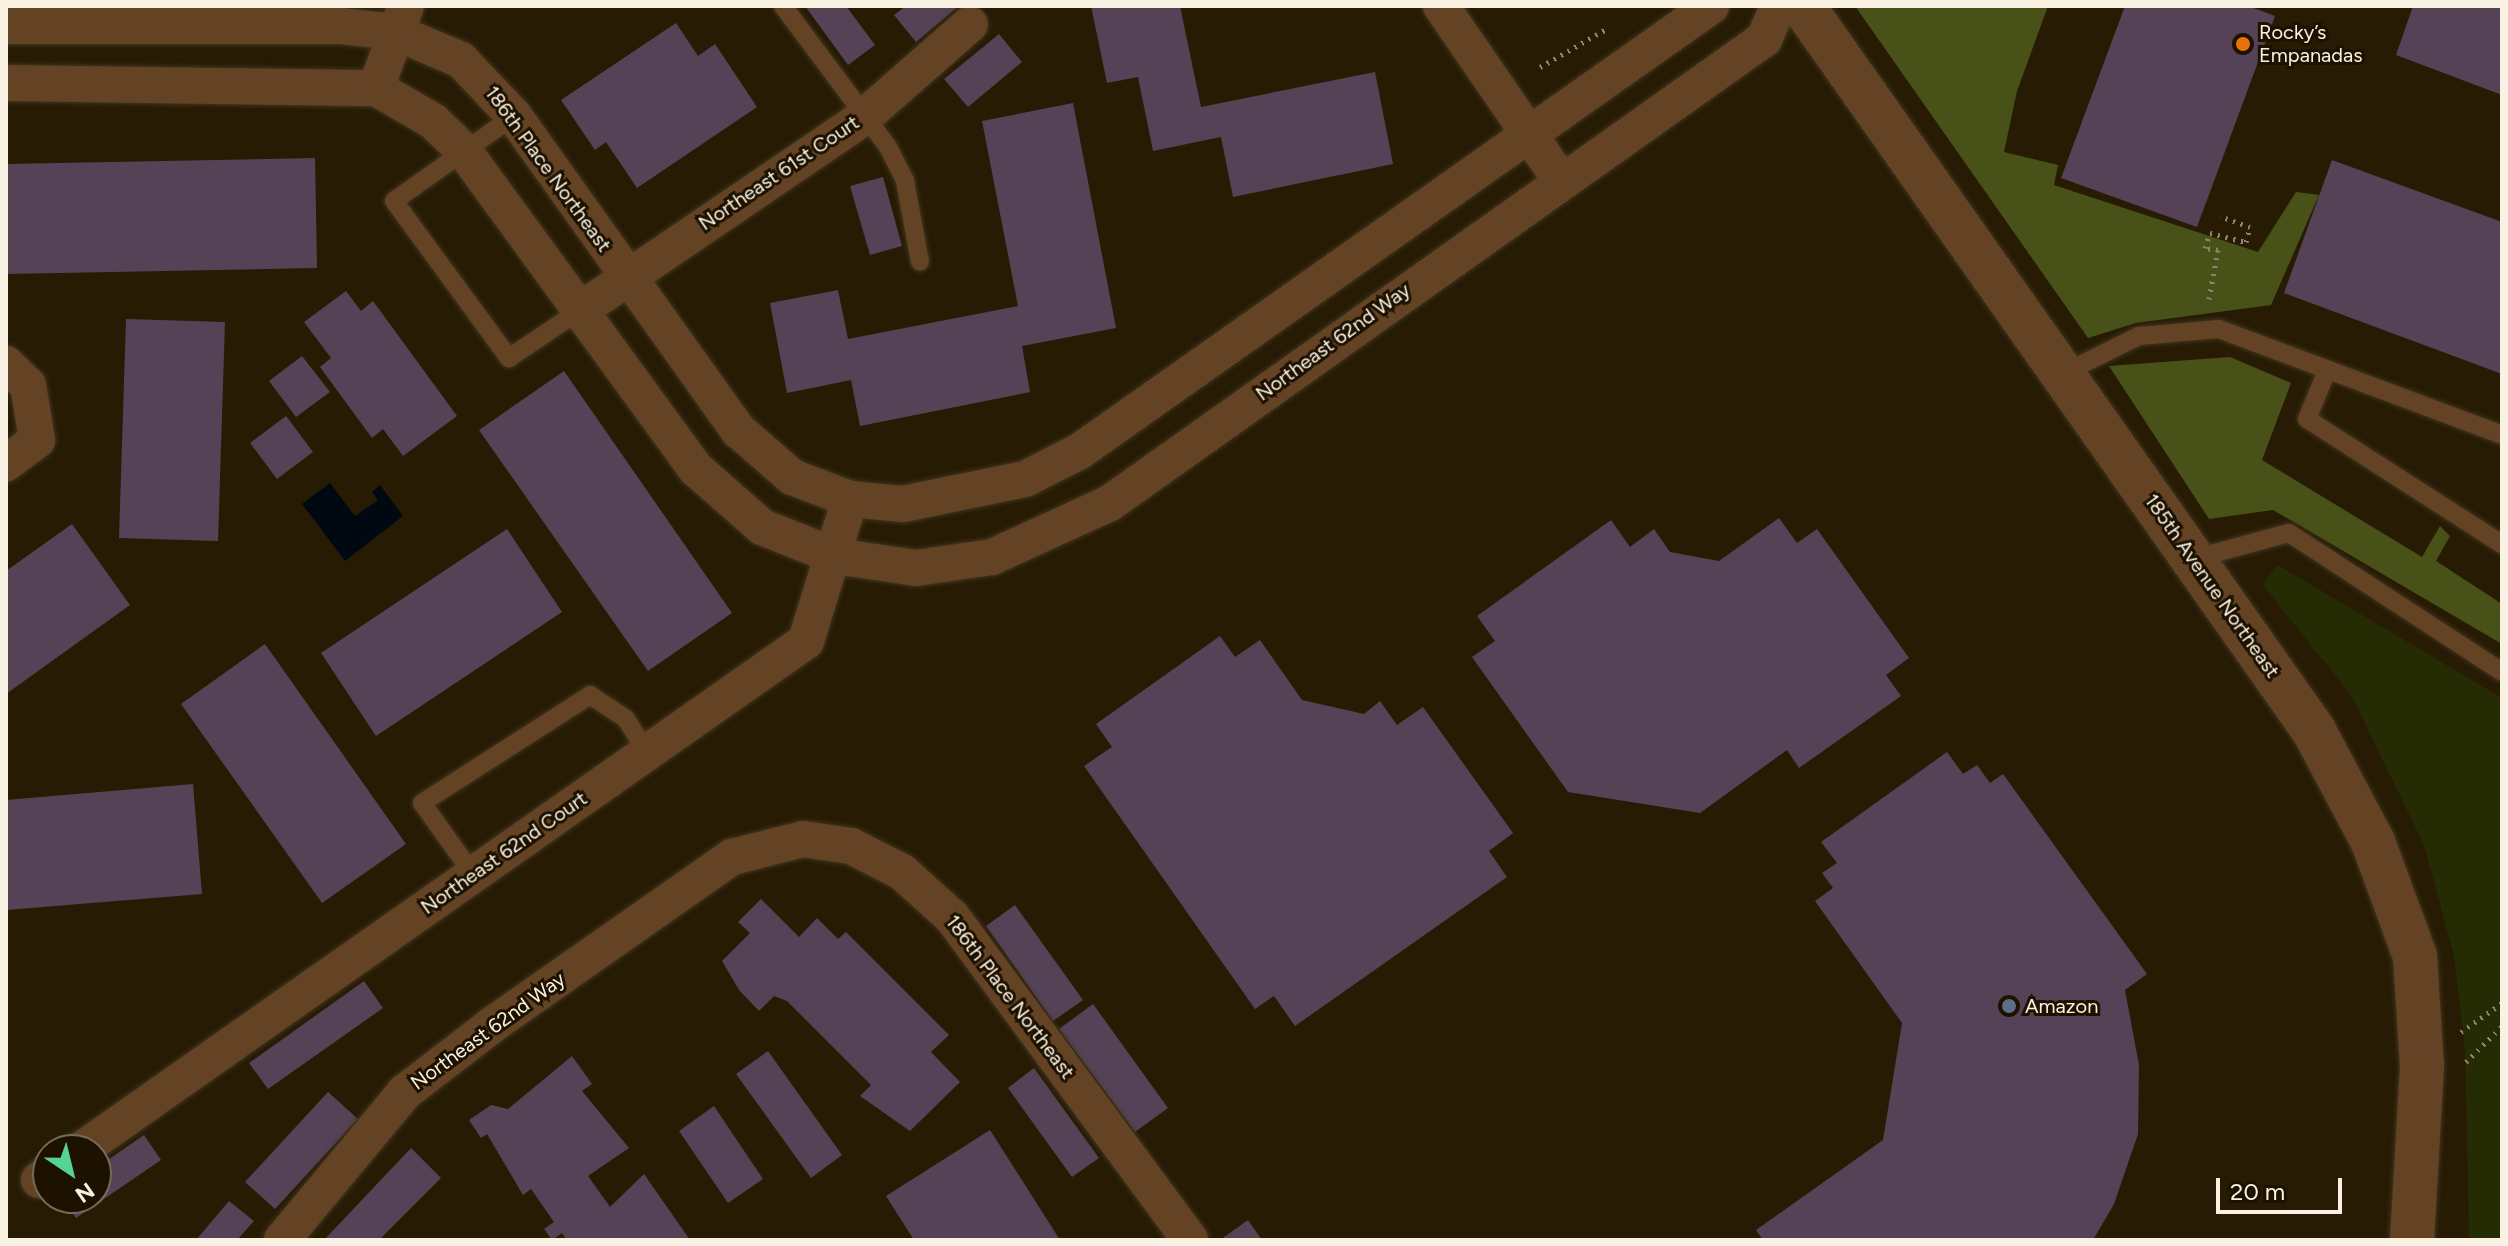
<!DOCTYPE html>
<meta charset="utf-8">
<style>
body{margin:0}
#map{position:relative;width:2508px;height:1246px;overflow:hidden;background:#271b04;font-family:Figtree,sans-serif}
div>[style]{position:absolute}
.green>*{inset:0;background:#252b03}
.forest>*{inset:0;background:#485118}
.water>*{inset:0;background:#000912}
.building>*{inset:0;background:#564256}
.path>*{height:5px;margin-top:-2.5px;transform-origin:0;background:repeating-linear-gradient(90deg,#8d8370 0 2px,transparent 0 8px)}
.roads{filter:drop-shadow(0 0 2px #40351f) drop-shadow(0 0 2px #40351f)}
.service>*{height:18px;margin:-9px;padding:0 9px;transform-origin:9px;border-radius:9px;background:#644325}
.minor>*{height:36px;margin:-18px;padding:0 18px;transform-origin:18px;border-radius:18px;background:#644325}
.tertiary>*{height:44px;margin:-22px;padding:0 22px;transform-origin:22px;border-radius:22px;background:#644325}
.dots>*{width:22px;height:22px;translate:-50% -50%;box-sizing:border-box;border:4px solid #1d1200;border-radius:50%}
span{translate:-50% -50%;white-space:nowrap;text-align:center;line-height:1.15;-webkit-text-stroke:6px #1d1200;paint-order:stroke}
.poi-label{font-size:20px;color:#f9f1e2}
.left{translate:0 -50%;text-align:left}
.street-label{font-size:20px;color:#f9f1e2}
.frame{position:absolute;inset:0;border:8px solid #f9f1e2;pointer-events:none}
.north{position:absolute;left:32px;top:1134px;width:80px;height:80px;box-sizing:border-box;background:#1d1200;border:2px solid #756b5a;border-radius:50%;rotate:145deg;font-size:22px;font-weight:700;line-height:32px;text-align:center;color:#f9f1e2}
.north::after{content:'';display:block;margin:auto;width:28px;height:36px;background:#54d395;clip-path:polygon(50% 0,100% 100%,50% 72%,0 100%)}
.scale{position:absolute;left:2216px;top:1178px;width:126px;height:36px;box-sizing:border-box;border:4px solid #f9f1e2;border-top:0;padding-left:10px;font-size:24px;line-height:28px;white-space:nowrap;color:#f9f1e2;-webkit-text-stroke:6px #1d1200;paint-order:stroke}
</style>
<div id="map">
<div class="green">
<div style="clip-path:polygon(2278px 565px,2502px 698px,2502px 1240px,2469px 1240px,2465px 1051px,2454px 956px,2424px 845px,2351px 695px,2262px 584px)"></div>
</div>
<div class="forest">
<div style="clip-path:polygon(1855px 6px,2048px 6px,2017px 91px,2004px 152px,2058px 165px,2054px 185px,2258px 252px,2296px 192px,2319px 195px,2271px 305px,2136px 323px,2088px 338px)"></div>
<div style="clip-path:polygon(2230px 357px,2291px 383px,2262px 460px,2422px 557px,2440px 526px,2450px 536px,2436px 561px,2502px 604px,2502px 644px,2273px 510px,2209px 519px,2109px 366px)"></div>
</div>
<div class="water">
<div style="clip-path:polygon(330px 483px,355px 516px,378px 500px,372px 492px,380px 485px,403px 516px,345px 561px,302px 504px)"></div>
</div>
<div class="building">
<div style="clip-path:polygon(805px 6px,846px 6px,875px 45px,848px 65px)"></div>
<div style="clip-path:polygon(906px 6px,959px 6px,916px 42px,894px 15px)"></div>
<div style="clip-path:polygon(1091px 6px,1180px 6px,1201px 107px,1375px 72px,1393px 164px,1233px 197px,1221px 137px,1153px 151px,1138px 77px,1107px 83px)"></div>
<div style="clip-path:polygon(2125px 6px,2248px 6px,2275px 16px,2197px 227px,2061px 178px)"></div>
<div style="clip-path:polygon(2413px 6px,2502px 6px,2502px 95px,2396px 55px)"></div>
<div style="clip-path:polygon(676px 23px,698px 56px,715px 44px,757px 107px,637px 188px,606px 142px,595px 150px,561px 100px)"></div>
<div style="clip-path:polygon(999px 34px,1022px 62px,968px 107px,944px 79px)"></div>
<div style="clip-path:polygon(1073px 103px,1116px 328px,1022px 346px,1030px 392px,860px 426px,851px 380px,787px 393px,770px 303px,838px 290px,848px 339px,1018px 306px,982px 121px)"></div>
<div style="clip-path:polygon(315px 158px,317px 268px,6px 274px,6px 164px)"></div>
<div style="clip-path:polygon(2332px 160px,2502px 222px,2502px 374px,2284px 293px)"></div>
<div style="clip-path:polygon(883px 177px,902px 246px,870px 255px,850px 186px)"></div>
<div style="clip-path:polygon(346px 291px,361px 311px,373px 301px,457px 416px,403px 456px,383px 429px,372px 438px,320px 367px,331px 358px,304px 322px)"></div>
<div style="clip-path:polygon(126px 319px,225px 322px,218px 541px,119px 538px)"></div>
<div style="clip-path:polygon(302px 356px,330px 392px,296px 417px,269px 381px)"></div>
<div style="clip-path:polygon(564px 371px,732px 613px,648px 671px,479px 430px)"></div>
<div style="clip-path:polygon(286px 416px,313px 452px,277px 479px,250px 443px)"></div>
<div style="clip-path:polygon(1779px 518px,1797px 543px,1817px 529px,1909px 658px,1886px 675px,1901px 696px,1799px 768px,1787px 750px,1700px 813px,1568px 792px,1472px 657px,1495px 641px,1477px 616px,1611px 520px,1630px 547px,1654px 529px,1670px 552px,1719px 561px)"></div>
<div style="clip-path:polygon(72px 524px,130px 605px,6px 694px,6px 571px)"></div>
<div style="clip-path:polygon(507px 529px,562px 612px,376px 736px,321px 653px)"></div>
<div style="clip-path:polygon(1220px 636px,1235px 657px,1260px 640px,1302px 700px,1364px 714px,1380px 701px,1397px 725px,1423px 707px,1513px 833px,1489px 851px,1507px 877px,1295px 1026px,1274px 996px,1255px 1009px,1084px 766px,1112px 747px,1096px 724px)"></div>
<div style="clip-path:polygon(265px 644px,406px 844px,322px 903px,181px 704px)"></div>
<div style="clip-path:polygon(1947px 752px,1963px 774px,1977px 765px,1990px 783px,2003px 774px,2147px 974px,2125px 990px,2139px 1065px,2138px 1134px,2114px 1204px,2093px 1240px,1763px 1240px,1756px 1230px,1883px 1140px,1902px 1023px,1815px 901px,1833px 888px,1822px 873px,1837px 863px,1821px 842px)"></div>
<div style="clip-path:polygon(193px 784px,202px 894px,6px 910px,6px 800px)"></div>
<div style="clip-path:polygon(761px 899px,799px 937px,817px 918px,838px 939px,846px 932px,949px 1035px,931px 1052px,960px 1082px,910px 1131px,860px 1096px,871px 1085px,787px 1001px,774px 996px,759px 1011px,739px 990px,722px 961px,750px 933px,738px 922px)"></div>
<div style="clip-path:polygon(1015px 905px,1083px 1000px,1053px 1021px,986px 926px)"></div>
<div style="clip-path:polygon(364px 981px,383px 1008px,268px 1089px,249px 1063px)"></div>
<div style="clip-path:polygon(1093px 1004px,1168px 1108px,1135px 1132px,1059px 1029px)"></div>
<div style="clip-path:polygon(768px 1051px,842px 1155px,811px 1178px,736px 1074px)"></div>
<div style="clip-path:polygon(572px 1056px,592px 1084px,582px 1091px,629px 1148px,588px 1176px,610px 1207px,644px 1174px,690px 1240px,567px 1240px,562px 1233px,552px 1240px,544px 1229px,554px 1222px,531px 1189px,523px 1195px,487px 1134px,481px 1138px,469px 1120px,491px 1105px,508px 1109px)"></div>
<div style="clip-path:polygon(1034px 1068px,1099px 1158px,1072px 1177px,1008px 1088px)"></div>
<div style="clip-path:polygon(328px 1092px,358px 1119px,275px 1209px,245px 1182px)"></div>
<div style="clip-path:polygon(714px 1106px,763px 1179px,728px 1203px,679px 1131px)"></div>
<div style="clip-path:polygon(990px 1130px,1060px 1240px,914px 1240px,886px 1196px)"></div>
<div style="clip-path:polygon(144px 1135px,161px 1160px,76px 1218px,62px 1198px,96px 1198px,96px 1168px)"></div>
<div style="clip-path:polygon(411px 1148px,441px 1178px,379px 1240px,324px 1240px)"></div>
<div style="clip-path:polygon(229px 1201px,254px 1221px,237px 1240px,196px 1240px)"></div>
<div style="clip-path:polygon(1248px 1220px,1262px 1240px,1220px 1240px)"></div>
</div>
<div class="path">
<div style="left:1540px;top:67px;width:78px;rotate:-29.8deg"></div>
<div style="left:2209px;top:299px;width:50px;rotate:-79.6deg"></div>
<div style="left:2218px;top:250px;width:13px;rotate:-171deg"></div>
<div style="left:2205px;top:248px;width:16px;rotate:-72deg"></div>
<div style="left:2210px;top:233px;width:37px;rotate:14deg"></div>
<div style="left:2246px;top:242px;width:16px;rotate:-75deg"></div>
<div style="left:2250px;top:227px;width:32px;rotate:-160deg"></div>
<div style="left:2461px;top:1032px;width:50px;rotate:-35.3deg"></div>
<div style="left:2466px;top:1062px;width:51px;rotate:-45deg"></div>
</div>
<div class="roads">
<div class="service">
<div style="left:783px;top:6px;width:176px;rotate:53.3deg"></div>
<div style="left:888px;top:147px;width:38px;rotate:63deg"></div>
<div style="left:905px;top:181px;width:82px;rotate:79.5deg"></div>
<div style="left:514px;top:116px;width:147px;rotate:144.7deg"></div>
<div style="left:394px;top:201px;width:195px;rotate:53.8deg"></div>
<div style="left:509px;top:358px;width:84px;rotate:-33.9deg"></div>
<div style="left:2326px;top:373px;width:50px;rotate:112.4deg"></div>
<div style="left:2307px;top:419px;width:232px;rotate:32.7deg"></div>
<div style="left:2062px;top:374px;width:86px;rotate:-26.3deg"></div>
<div style="left:2139px;top:336px;width:80px;rotate:-5deg"></div>
<div style="left:2219px;top:329px;width:302px;rotate:20.5deg"></div>
<div style="left:2193px;top:559px;width:99px;rotate:-15.2deg"></div>
<div style="left:2289px;top:533px;width:254px;rotate:33.1deg"></div>
<div style="left:473px;top:874px;width:87px;rotate:-125.7deg"></div>
<div style="left:422px;top:803px;width:200px;rotate:-32.7deg"></div>
<div style="left:590px;top:695px;width:43px;rotate:33.7deg"></div>
<div style="left:626px;top:719px;width:39px;rotate:58deg"></div>
</div>
<div class="minor">
<div style="left:1441px;top:6px;width:210px;rotate:55.5deg"></div>
<div style="left:6px;top:26px;width:335px"></div>
<div style="left:341px;top:26px;width:54px;rotate:6.3deg"></div>
<div style="left:395px;top:32px;width:72px;rotate:23deg"></div>
<div style="left:461px;top:60px;width:77px;rotate:46.6deg"></div>
<div style="left:514px;top:116px;width:386px;rotate:54.5deg"></div>
<div style="left:738px;top:430px;width:72px;rotate:41deg"></div>
<div style="left:792px;top:477px;width:62px;rotate:20.8deg"></div>
<div style="left:850px;top:499px;width:53px;rotate:5.4deg"></div>
<div style="left:903px;top:504px;width:125px;rotate:-11.6deg"></div>
<div style="left:1025px;top:479px;width:62px;rotate:-27deg"></div>
<div style="left:1080px;top:451px;width:772px;rotate:-35.19deg"></div>
<div style="left:6px;top:83px;width:370px;rotate:0.8deg"></div>
<div style="left:376px;top:88px;width:66px;rotate:30.1deg"></div>
<div style="left:433px;top:121px;width:43px;rotate:44.1deg"></div>
<div style="left:464px;top:151px;width:394px;rotate:53.9deg"></div>
<div style="left:696px;top:469px;width:88px;rotate:41.3deg"></div>
<div style="left:762px;top:527px;width:79px;rotate:21.7deg"></div>
<div style="left:835px;top:556px;width:82px;rotate:8.4deg"></div>
<div style="left:916px;top:568px;width:77px;rotate:-8.2deg"></div>
<div style="left:992px;top:557px;width:130px;rotate:-24.6deg"></div>
<div style="left:1110px;top:503px;width:802px;rotate:-35.35deg"></div>
<div style="left:1764px;top:39px;width:36px;rotate:-66deg"></div>
<div style="left:376px;top:88px;width:87px;rotate:-69.9deg"></div>
<div style="left:579px;top:311px;width:343px;rotate:-34.2deg"></div>
<div style="left:863px;top:118px;width:142px;rotate:-41.3deg"></div>
<div style="left:6px;top:364px;width:30px;rotate:44deg"></div>
<div style="left:28px;top:385px;width:56px;rotate:80.7deg"></div>
<div style="left:37px;top:440px;width:39px;rotate:143deg"></div>
<div style="left:81px;top:1150px;width:886px;rotate:-35.07deg"></div>
<div style="left:806px;top:641px;width:149px;rotate:-72.8deg"></div>
<div style="left:39px;top:1180px;width:11px;rotate:-38deg"></div>
<div style="left:282px;top:1240px;width:192px;rotate:-50.3deg"></div>
<div style="left:405px;top:1092px;width:110px;rotate:-37.6deg"></div>
<div style="left:492px;top:1025px;width:293px;rotate:-35deg"></div>
<div style="left:732px;top:857px;width:73px;rotate:-14.2deg"></div>
<div style="left:803px;top:839px;width:49px;rotate:8.3deg"></div>
<div style="left:851px;top:846px;width:57px;rotate:27deg"></div>
<div style="left:902px;top:872px;width:67px;rotate:42deg"></div>
<div style="left:952px;top:917px;width:401px;rotate:53.6deg"></div>
</div>
<div class="tertiary">
<div style="left:1803px;top:6px;width:887px;rotate:54.82deg"></div>
<div style="left:2314px;top:731px;width:126px;rotate:62deg"></div>
<div style="left:2373px;top:842px;width:121px;rotate:69.8deg"></div>
<div style="left:2415px;top:956px;width:110px;rotate:86.4deg"></div>
<div style="left:2422px;top:1066px;width:174px;rotate:93.3deg"></div>
</div>
</div>
<div class="dots">
<div style="left:2243px;top:44px;background:#e8710a"></div>
<div style="left:2009px;top:1006px;background:#5c6f8a"></div>
</div>
<div class="poi-label">
<span class="left" style="left:2259px;top:44px">Rocky’s<br>Empanadas</span>
<span class="left" style="left:2025px;top:1006px">Amazon</span>
</div>
<div class="street-label">
<span style="left:548px;top:169px;rotate:54deg">186th Place Northeast</span>
<span style="left:779px;top:173px;rotate:-34deg">Northeast 61st Court</span>
<span style="left:1333px;top:342px;rotate:-36deg">Northeast 62nd Way</span>
<span style="left:2212px;top:586px;rotate:55deg">185th Avenue Northeast</span>
<span style="left:504px;top:853px;rotate:-35deg">Northeast 62nd Court</span>
<span style="left:1010px;top:997px;rotate:53deg">186th Place Northeast</span>
<span style="left:488px;top:1031px;rotate:-36deg">Northeast 62nd Way</span>
</div>
<div class="frame"></div>
<div class="north">N</div>
<div class="scale">20 m</div>
</div>
